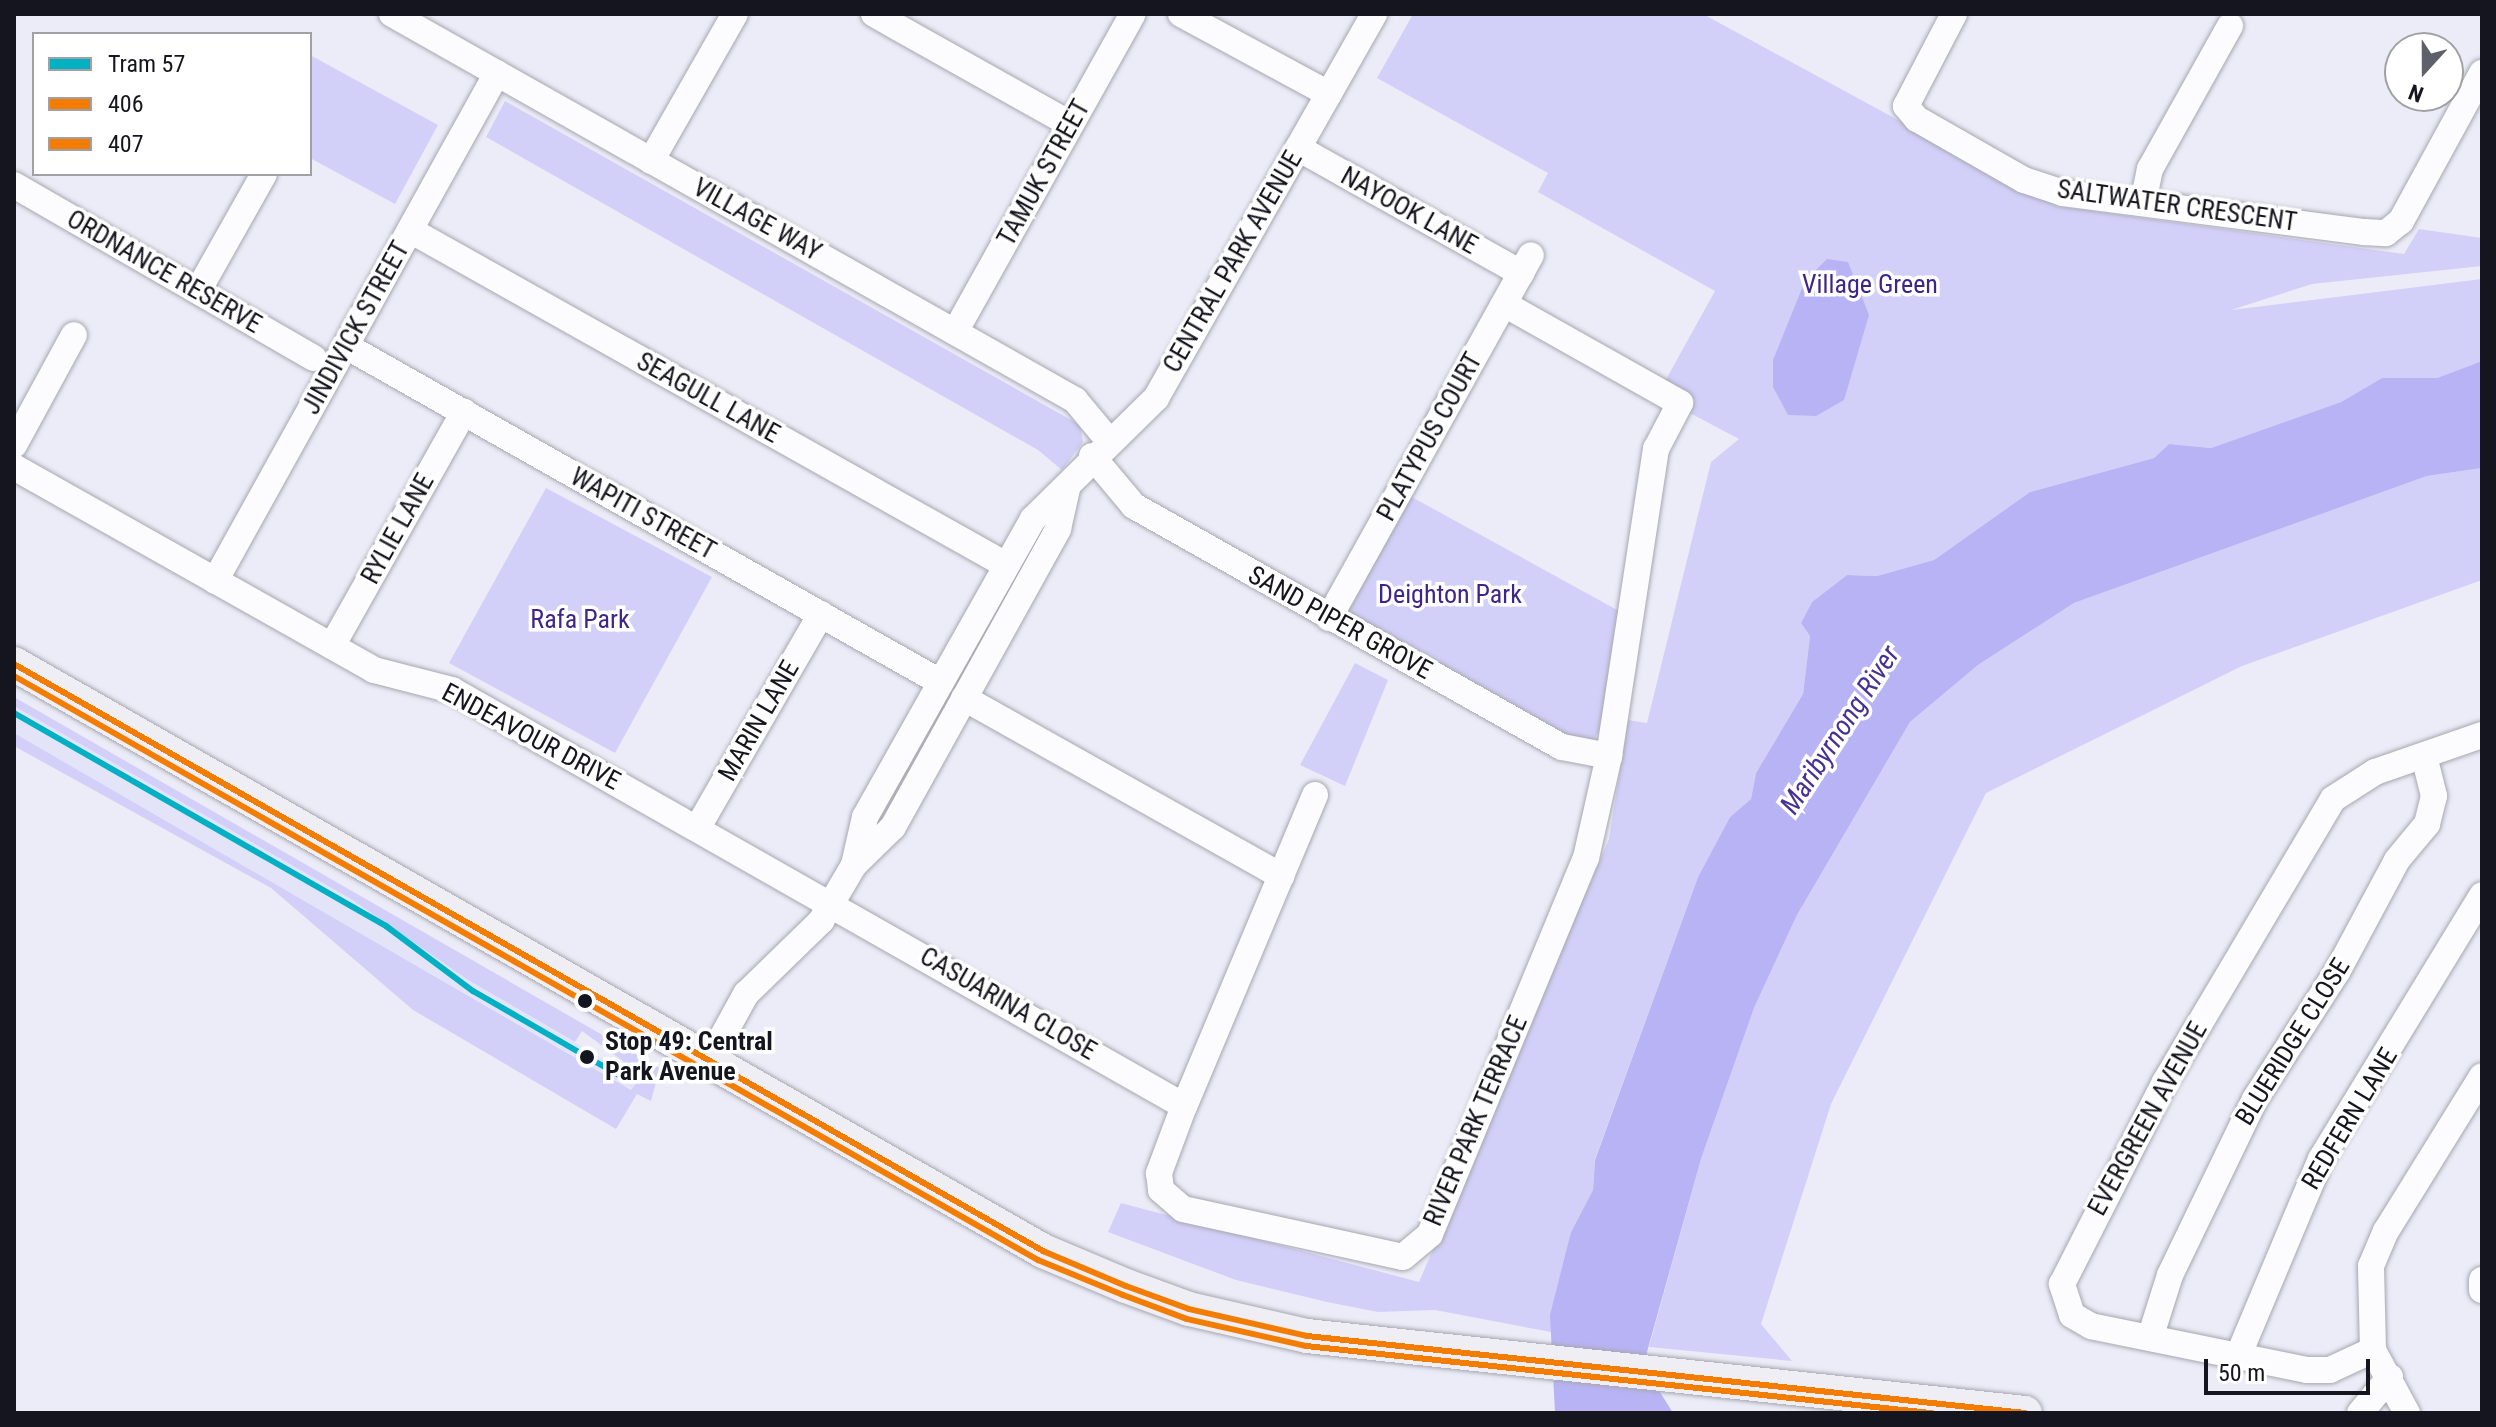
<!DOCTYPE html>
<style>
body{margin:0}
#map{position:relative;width:2496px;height:1427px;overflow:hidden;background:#ececf8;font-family:"Roboto Condensed",sans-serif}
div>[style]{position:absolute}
.built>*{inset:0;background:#e4e4f9}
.green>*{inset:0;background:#d2d0f8}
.water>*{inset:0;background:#b8b3f4}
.roads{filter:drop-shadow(0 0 2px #a7a7b1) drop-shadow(0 0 2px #a7a7b1)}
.minor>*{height:26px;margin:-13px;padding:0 13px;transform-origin:13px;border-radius:13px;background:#fcfcfe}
.major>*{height:34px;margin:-17px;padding:0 17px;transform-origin:17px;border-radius:17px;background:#efeef5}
.bus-1>*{height:6px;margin:-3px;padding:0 3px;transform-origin:3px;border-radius:3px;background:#f37d02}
.bus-2>*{height:6px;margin:-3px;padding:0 3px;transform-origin:3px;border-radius:3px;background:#f37d02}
.tram-1>*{height:6px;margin:-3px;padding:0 3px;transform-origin:3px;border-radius:3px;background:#02b0c3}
.dots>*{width:22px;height:22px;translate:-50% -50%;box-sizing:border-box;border:4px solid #fff;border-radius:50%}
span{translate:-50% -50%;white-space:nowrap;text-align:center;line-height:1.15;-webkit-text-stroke:7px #fff;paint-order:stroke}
.street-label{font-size:26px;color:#15151f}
.park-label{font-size:26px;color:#3e258a}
.stop-label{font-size:26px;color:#15151f;font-weight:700}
.left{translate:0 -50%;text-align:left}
.water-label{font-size:28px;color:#463195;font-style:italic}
.frame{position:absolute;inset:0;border:16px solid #15151f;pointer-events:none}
.legend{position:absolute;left:32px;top:32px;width:280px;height:144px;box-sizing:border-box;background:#fff;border:2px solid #a1a1a5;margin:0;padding:10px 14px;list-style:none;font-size:24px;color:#15151f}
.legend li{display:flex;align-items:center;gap:16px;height:40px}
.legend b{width:40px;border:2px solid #a1a1a5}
.north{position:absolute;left:2384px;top:32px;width:80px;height:80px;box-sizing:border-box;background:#fff;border:2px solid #a1a1a5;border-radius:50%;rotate:201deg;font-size:22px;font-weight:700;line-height:32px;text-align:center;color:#15151f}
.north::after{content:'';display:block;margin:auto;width:28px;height:36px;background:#60606b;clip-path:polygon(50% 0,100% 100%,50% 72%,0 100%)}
.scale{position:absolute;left:2204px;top:1359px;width:166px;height:36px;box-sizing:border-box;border:4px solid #15151f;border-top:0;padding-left:10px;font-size:24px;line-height:28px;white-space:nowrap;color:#15151f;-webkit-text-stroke:6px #fff;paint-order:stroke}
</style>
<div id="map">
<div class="built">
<div style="clip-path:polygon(14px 706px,351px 899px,468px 980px,639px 1080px,632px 1090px,14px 733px)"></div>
</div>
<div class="green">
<div style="clip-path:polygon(1413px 14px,1703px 14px,2056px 206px,2404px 254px,2419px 229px,2482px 238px,2482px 266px,2312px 284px,2231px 310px,2482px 279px,2482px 361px,2437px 378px,2382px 378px,2341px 402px,2211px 448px,2169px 444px,2154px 458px,2030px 492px,1934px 560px,1877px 576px,1847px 575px,1812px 602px,1801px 623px,1810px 636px,1803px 694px,1756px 773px,1751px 799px,1730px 817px,1698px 877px,1595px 1159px,1593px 1190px,1571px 1232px,1551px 1332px,1435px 1310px,1378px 1312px,1327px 1302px,1236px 1280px,1108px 1232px,1121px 1203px,1419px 1282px,1609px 839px,1628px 720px,1647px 723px,1711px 462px,1739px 439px,1688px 412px,1695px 400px,1664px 383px,1715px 291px,1538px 192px,1548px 173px,1377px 78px)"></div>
<div style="clip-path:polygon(310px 55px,438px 125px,395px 204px,310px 158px)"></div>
<div style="clip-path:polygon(505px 101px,1080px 425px,1083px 442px,1062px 470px,1038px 450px,486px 137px)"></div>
<div style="clip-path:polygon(2482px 468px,2482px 580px,2242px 666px,1986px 793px,1831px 1104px,1761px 1324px,1792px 1361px,1649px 1347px,1701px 1159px,1754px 1008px,1797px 915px,1910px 722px,1978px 665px,2074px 603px,2427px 476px)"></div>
<div style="clip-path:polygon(546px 488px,712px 577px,615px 753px,449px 663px)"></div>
<div style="clip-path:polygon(1410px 496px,1619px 611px,1603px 724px,1593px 741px,1572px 738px,1344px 615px)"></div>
<div style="clip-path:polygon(1355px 663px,1388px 680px,1345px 786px,1300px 765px)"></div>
<div style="clip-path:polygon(14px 697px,660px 1068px,651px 1101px,637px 1094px,616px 1129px,413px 1010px,271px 888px,14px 746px,14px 733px,631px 1090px,642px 1075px,582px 1031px,575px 1042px,468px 980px,351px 899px,14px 706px)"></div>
</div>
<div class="water">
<div style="clip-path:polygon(1827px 259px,1848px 262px,1869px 315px,1844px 400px,1816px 416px,1788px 415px,1773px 387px,1773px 360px,1805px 281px)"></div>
<div style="clip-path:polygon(2482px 361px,2482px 468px,2427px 476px,2074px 603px,1978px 665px,1910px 722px,1797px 915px,1754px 1008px,1701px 1159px,1647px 1352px,1648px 1373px,1673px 1413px,1555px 1413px,1550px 1315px,1571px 1232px,1593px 1190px,1595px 1160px,1698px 877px,1730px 817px,1751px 799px,1756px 773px,1803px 694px,1810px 636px,1801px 623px,1812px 602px,1847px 575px,1877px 576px,1934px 560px,2030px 492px,2154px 458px,2169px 444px,2211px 448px,2341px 402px,2382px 378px,2437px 378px)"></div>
</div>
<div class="roads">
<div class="minor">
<div style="left:392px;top:14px;width:785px;rotate:29.47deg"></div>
<div style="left:1075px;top:400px;width:53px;rotate:50.3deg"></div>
<div style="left:874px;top:14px;width:225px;rotate:29.3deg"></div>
<div style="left:1181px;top:14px;width:168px;rotate:28.4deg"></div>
<div style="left:1954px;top:14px;width:104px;rotate:117.6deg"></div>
<div style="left:1906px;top:106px;width:17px;rotate:50deg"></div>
<div style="left:1917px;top:119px;width:123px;rotate:29.7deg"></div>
<div style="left:2024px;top:180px;width:41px;rotate:18.4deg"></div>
<div style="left:2063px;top:193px;width:304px;rotate:7.4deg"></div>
<div style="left:2364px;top:232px;width:22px;rotate:3deg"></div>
<div style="left:2386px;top:233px;width:19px;rotate:-39deg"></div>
<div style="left:2401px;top:221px;width:169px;rotate:-61.3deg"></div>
<div style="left:1298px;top:148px;width:256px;rotate:29.3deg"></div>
<div style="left:651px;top:161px;width:169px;rotate:-60.3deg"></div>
<div style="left:14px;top:185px;width:346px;rotate:30deg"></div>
<div style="left:2143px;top:202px;width:34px;rotate:-78deg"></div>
<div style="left:2150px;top:169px;width:164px;rotate:-60.8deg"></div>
<div style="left:410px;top:230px;width:684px;rotate:29.34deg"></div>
<div style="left:198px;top:291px;width:134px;rotate:-60.6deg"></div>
<div style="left:955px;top:332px;width:364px;rotate:-60.8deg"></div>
<div style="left:346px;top:346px;width:682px;rotate:29.49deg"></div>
<div style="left:14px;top:445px;width:125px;rotate:-61.4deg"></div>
<div style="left:1092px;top:456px;width:65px;rotate:50deg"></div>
<div style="left:1134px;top:506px;width:491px;rotate:29.4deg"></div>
<div style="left:1562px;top:747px;width:48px;rotate:10.8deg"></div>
<div style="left:14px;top:467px;width:413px;rotate:29.4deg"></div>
<div style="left:374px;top:670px;width:81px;rotate:14.4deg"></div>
<div style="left:452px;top:690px;width:842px;rotate:29.61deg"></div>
<div style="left:215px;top:581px;width:581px;rotate:-60.96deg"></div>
<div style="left:1329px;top:618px;width:415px;rotate:-60.9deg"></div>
<div style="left:332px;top:646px;width:269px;rotate:-60.6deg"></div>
<div style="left:964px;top:698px;width:364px;rotate:29.3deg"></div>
<div style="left:1315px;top:795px;width:337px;rotate:112.8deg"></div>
<div style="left:1184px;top:1106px;width:72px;rotate:110.5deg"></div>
<div style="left:1159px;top:1173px;width:17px;rotate:83deg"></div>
<div style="left:1161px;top:1190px;width:29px;rotate:41deg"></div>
<div style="left:1183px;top:1209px;width:225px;rotate:12.3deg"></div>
<div style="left:1403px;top:1257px;width:35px;rotate:-40deg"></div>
<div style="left:1430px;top:1234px;width:407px;rotate:-67.5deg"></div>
<div style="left:1586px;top:858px;width:105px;rotate:-77.3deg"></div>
<div style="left:1609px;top:756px;width:311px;rotate:-81.3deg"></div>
<div style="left:1656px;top:449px;width:52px;rotate:-62.4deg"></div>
<div style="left:1680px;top:403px;width:202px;rotate:-150.6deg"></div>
<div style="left:698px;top:827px;width:246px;rotate:-60deg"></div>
<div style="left:854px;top:865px;width:49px;rotate:-77.1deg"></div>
<div style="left:865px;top:817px;width:342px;rotate:-60.6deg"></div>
<div style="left:1033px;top:519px;width:173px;rotate:-44.5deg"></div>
<div style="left:1156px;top:398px;width:442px;rotate:-60.4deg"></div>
<div style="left:709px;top:1061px;width:77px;rotate:-61.1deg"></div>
<div style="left:746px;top:994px;width:105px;rotate:-44.2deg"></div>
<div style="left:821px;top:921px;width:65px;rotate:-59.5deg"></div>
<div style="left:854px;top:865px;width:54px;rotate:-44.3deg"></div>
<div style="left:893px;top:827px;width:341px;rotate:-61deg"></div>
<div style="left:1058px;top:529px;width:41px;rotate:-77.3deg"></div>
<div style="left:2482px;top:1280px;width:10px;rotate:90deg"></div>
<div style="left:2151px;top:1335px;width:63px;rotate:-72.4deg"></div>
<div style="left:2170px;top:1275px;width:195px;rotate:-64.2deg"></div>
<div style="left:2255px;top:1099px;width:151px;rotate:-57.2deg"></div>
<div style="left:2337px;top:972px;width:127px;rotate:-61.8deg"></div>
<div style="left:2397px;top:860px;width:47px;rotate:-50.2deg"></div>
<div style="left:2427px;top:824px;width:29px;rotate:-76deg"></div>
<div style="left:2434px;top:796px;width:41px;rotate:-104deg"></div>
<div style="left:2373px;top:1350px;width:47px;rotate:155.1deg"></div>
<div style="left:2330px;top:1370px;width:23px;rotate:180deg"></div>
<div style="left:2307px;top:1370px;width:220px;rotate:-168.5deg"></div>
<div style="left:2091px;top:1326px;width:22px;rotate:-150deg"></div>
<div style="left:2072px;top:1315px;width:33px;rotate:-108deg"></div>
<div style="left:2062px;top:1284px;width:227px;rotate:-63deg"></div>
<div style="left:2165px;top:1082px;width:329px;rotate:-59.3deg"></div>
<div style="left:2333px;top:799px;width:50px;rotate:-32.7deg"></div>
<div style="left:2375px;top:772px;width:113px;rotate:-19.1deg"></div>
<div style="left:2239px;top:1354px;width:212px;rotate:-67.2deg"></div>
<div style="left:2321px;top:1159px;width:309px;rotate:-58.6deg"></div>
<div style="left:2360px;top:1413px;width:47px;rotate:-50.2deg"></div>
<div style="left:2407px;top:1413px;width:72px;rotate:-118.4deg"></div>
<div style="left:2373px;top:1350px;width:84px;rotate:-91.4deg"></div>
<div style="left:2371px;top:1266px;width:38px;rotate:-67deg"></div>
<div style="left:2386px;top:1231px;width:182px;rotate:-58.2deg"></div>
</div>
<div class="major">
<div style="left:14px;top:664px;width:1185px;rotate:29.7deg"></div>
<div style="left:1043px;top:1251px;width:90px;rotate:22.9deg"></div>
<div style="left:1126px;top:1286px;width:67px;rotate:20.1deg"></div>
<div style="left:1189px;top:1309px;width:121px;rotate:12.9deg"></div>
<div style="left:1307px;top:1336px;width:722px;rotate:6.12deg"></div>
</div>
</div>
<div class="bus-1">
<div style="left:14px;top:664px;width:1185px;rotate:29.7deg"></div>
<div style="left:1043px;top:1251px;width:90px;rotate:22.9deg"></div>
<div style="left:1126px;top:1286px;width:67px;rotate:20.1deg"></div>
<div style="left:1189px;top:1309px;width:121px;rotate:12.9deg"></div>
<div style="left:1307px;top:1336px;width:722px;rotate:6.12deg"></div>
</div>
<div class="bus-2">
<div style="left:14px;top:676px;width:1179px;rotate:29.7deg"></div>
<div style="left:1038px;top:1260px;width:92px;rotate:22.4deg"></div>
<div style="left:1123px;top:1295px;width:68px;rotate:20.6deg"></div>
<div style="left:1187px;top:1319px;width:122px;rotate:12.8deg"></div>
<div style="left:1306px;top:1346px;width:629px;rotate:6.12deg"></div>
</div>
<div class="tram-1">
<div style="left:14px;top:713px;width:429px;rotate:29.8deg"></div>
<div style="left:386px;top:926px;width:109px;rotate:36.8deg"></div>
<div style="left:473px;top:991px;width:178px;rotate:30deg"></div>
</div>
<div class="dots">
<div style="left:585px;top:1001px;background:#15151f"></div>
<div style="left:587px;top:1057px;background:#15151f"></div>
</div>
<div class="street-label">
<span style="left:1044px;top:173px;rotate:-61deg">TAMUK STREET</span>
<span style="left:2177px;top:206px;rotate:8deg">SALTWATER CRESCENT</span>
<span style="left:1409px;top:211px;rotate:29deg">NAYOOK LANE</span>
<span style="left:757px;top:220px;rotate:29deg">VILLAGE WAY</span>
<span style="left:1233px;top:262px;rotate:-60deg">CENTRAL PARK AVENUE</span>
<span style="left:164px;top:272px;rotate:30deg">ORDNANCE RESERVE</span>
<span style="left:356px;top:328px;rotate:-61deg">JINDIVICK STREET</span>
<span style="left:708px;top:398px;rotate:29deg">SEAGULL LANE</span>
<span style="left:1430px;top:437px;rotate:-61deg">PLATYPUS COURT</span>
<span style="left:643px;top:514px;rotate:29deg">WAPITI STREET</span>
<span style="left:398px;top:529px;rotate:-61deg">RYLIE LANE</span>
<span style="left:1340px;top:623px;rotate:29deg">SAND PIPER GROVE</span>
<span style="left:759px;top:721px;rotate:-60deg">MARIN LANE</span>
<span style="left:531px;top:737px;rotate:28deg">ENDEAVOUR DRIVE</span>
<span style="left:1008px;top:1004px;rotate:30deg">CASUARINA CLOSE</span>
<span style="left:2293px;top:1042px;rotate:-58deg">BLUERIDGE CLOSE</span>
<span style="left:2148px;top:1119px;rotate:-61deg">EVERGREEN AVENUE</span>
<span style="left:2350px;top:1119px;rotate:-59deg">REDFERN LANE</span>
<span style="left:1476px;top:1121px;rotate:-67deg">RIVER PARK TERRACE</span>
</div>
<div class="park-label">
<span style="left:1870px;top:285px">Village Green</span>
<span style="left:1450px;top:595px">Deighton Park</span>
<span style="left:580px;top:620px">Rafa Park</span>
</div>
<div class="stop-label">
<span class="left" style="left:605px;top:1057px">Stop 49: Central<br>Park Avenue</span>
</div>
<div class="water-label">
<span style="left:1840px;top:730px;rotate:-57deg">Maribyrnong River</span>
</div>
<div class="frame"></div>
<ul class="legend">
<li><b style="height:10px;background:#02b0c3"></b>Tram 57</li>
<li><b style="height:10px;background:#f37d02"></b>406</li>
<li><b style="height:10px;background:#f37d02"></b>407</li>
</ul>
<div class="north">N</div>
<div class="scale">50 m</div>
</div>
